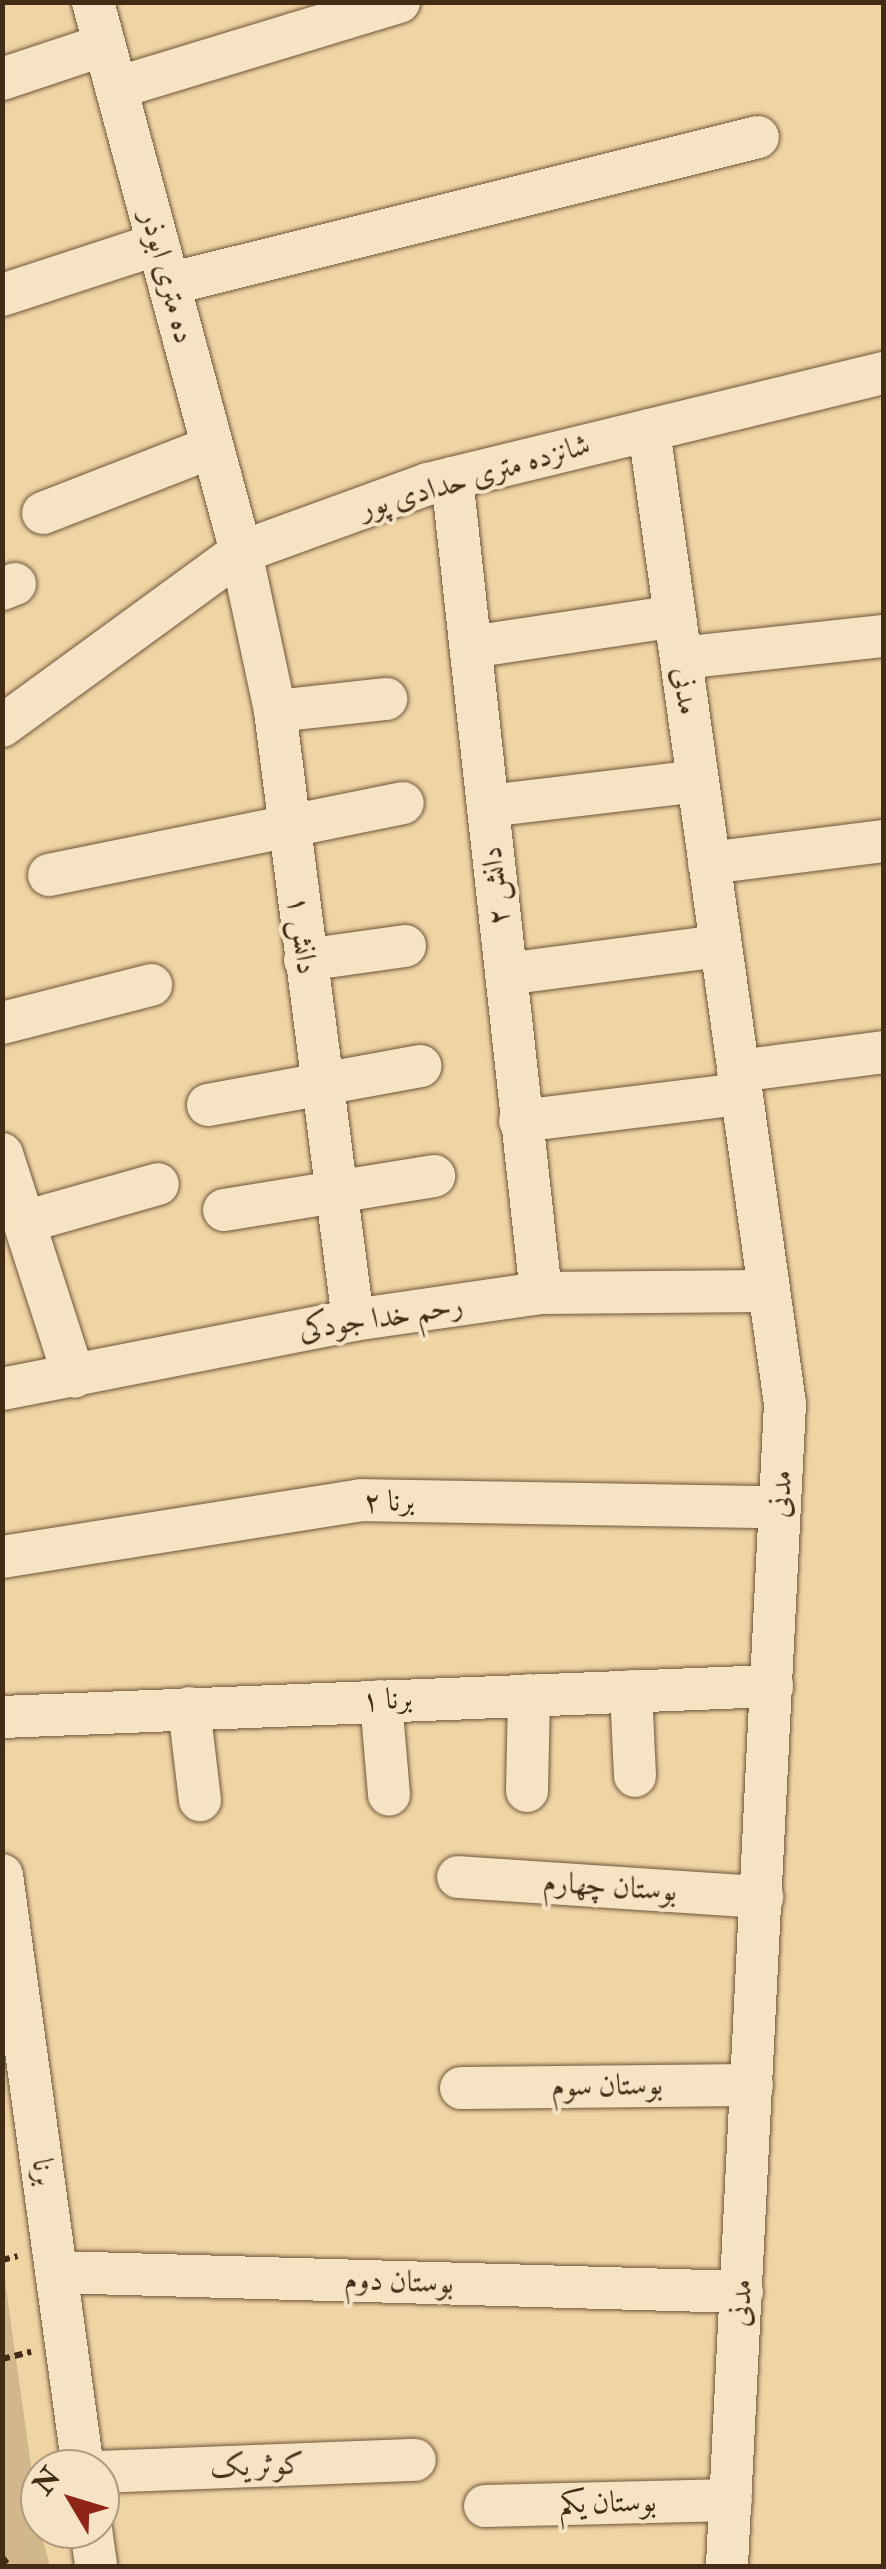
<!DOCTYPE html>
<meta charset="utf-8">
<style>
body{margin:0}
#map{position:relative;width:886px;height:2569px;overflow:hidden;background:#f0d4a4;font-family:"IM FELL Double Pica",Amiri,serif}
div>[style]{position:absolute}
.green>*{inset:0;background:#d3b78c}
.path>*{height:6px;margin-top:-3px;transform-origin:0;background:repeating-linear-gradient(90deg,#432c15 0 8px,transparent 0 13px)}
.roads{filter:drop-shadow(0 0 2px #6e5639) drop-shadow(0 0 2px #6e5639)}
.minor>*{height:42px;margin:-21px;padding:0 21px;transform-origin:21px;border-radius:21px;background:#f5e3c4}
span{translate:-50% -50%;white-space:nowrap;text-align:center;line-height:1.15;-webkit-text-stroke:8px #f5e3c4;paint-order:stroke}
.street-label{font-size:30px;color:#432c15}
.frame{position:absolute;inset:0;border:5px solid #432c15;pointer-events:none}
.north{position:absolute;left:20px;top:2449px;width:100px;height:100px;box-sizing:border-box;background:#f5e3c4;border:2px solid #ae9a7e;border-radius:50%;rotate:308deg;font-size:28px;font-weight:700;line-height:40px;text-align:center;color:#432c15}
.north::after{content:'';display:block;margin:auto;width:35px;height:45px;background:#8f2418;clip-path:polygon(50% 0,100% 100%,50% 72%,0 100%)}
</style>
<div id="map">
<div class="green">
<div style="clip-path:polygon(2px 2260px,40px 2529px,50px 2566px,3px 2566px)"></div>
</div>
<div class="path">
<div style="left:2px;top:2260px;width:16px;rotate:-14deg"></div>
<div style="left:2px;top:2359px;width:30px;rotate:-14deg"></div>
<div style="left:2px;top:2557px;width:11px;rotate:52deg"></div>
</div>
<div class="roads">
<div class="minor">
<div style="left:93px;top:2px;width:570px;rotate:74.94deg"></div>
<div style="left:241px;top:552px;width:163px;rotate:77.9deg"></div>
<div style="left:275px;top:711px;width:614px;rotate:82.7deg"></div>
<div style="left:2px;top:79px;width:108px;rotate:-18.4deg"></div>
<div style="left:116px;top:88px;width:296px;rotate:-16.9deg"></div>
<div style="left:169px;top:284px;width:607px;rotate:-14.01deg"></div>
<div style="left:2px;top:295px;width:164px;rotate:-18.1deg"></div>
<div style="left:649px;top:430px;width:983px;rotate:82.05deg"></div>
<div style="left:785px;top:1404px;width:1163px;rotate:92.86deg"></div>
<div style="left:452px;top:478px;width:820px;rotate:83.77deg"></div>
<div style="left:43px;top:513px;width:181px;rotate:-21.3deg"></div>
<div style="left:2px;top:589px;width:14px;rotate:-21deg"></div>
<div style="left:471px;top:647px;width:206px;rotate:-8.6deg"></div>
<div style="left:681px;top:658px;width:204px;rotate:-6.2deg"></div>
<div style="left:275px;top:711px;width:112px;rotate:-6.2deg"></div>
<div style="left:2px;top:726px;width:296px;rotate:-36.1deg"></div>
<div style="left:241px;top:552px;width:199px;rotate:-20deg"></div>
<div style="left:428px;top:484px;width:469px;rotate:-13.7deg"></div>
<div style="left:488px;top:806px;width:211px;rotate:-6.8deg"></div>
<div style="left:709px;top:863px;width:176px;rotate:-7.2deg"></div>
<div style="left:49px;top:875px;width:361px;rotate:-11.5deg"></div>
<div style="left:305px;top:960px;width:101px;rotate:-8deg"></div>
<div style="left:506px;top:974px;width:216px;rotate:-7.5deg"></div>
<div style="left:2px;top:1023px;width:154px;rotate:-14.3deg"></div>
<div style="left:738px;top:1071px;width:147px;rotate:-7.4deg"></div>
<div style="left:208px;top:1105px;width:216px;rotate:-10.4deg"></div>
<div style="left:520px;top:1121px;width:221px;rotate:-7deg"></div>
<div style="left:2px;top:1154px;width:234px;rotate:72.1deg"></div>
<div style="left:224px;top:1210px;width:213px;rotate:-9.2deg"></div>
<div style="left:24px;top:1222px;width:139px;rotate:-15.8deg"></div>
<div style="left:2px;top:1389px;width:358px;rotate:-11.1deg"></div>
<div style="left:353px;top:1320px;width:190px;rotate:-8.2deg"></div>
<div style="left:541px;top:1293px;width:224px;rotate:-0.5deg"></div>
<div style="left:2px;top:1557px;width:363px;rotate:-9deg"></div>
<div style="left:361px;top:1500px;width:419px;rotate:1deg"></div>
<div style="left:631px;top:1691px;width:85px;rotate:87.3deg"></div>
<div style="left:381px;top:1701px;width:94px;rotate:85.1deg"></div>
<div style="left:189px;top:1708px;width:93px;rotate:83.2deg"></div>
<div style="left:2px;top:1717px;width:771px;rotate:-2.31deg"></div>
<div style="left:527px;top:1791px;width:96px;rotate:-88.8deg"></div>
<div style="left:2px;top:1875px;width:599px;rotate:82.23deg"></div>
<div style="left:458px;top:1877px;width:305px;rotate:3.8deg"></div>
<div style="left:461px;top:2088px;width:291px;rotate:-0.6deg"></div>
<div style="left:56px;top:2272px;width:686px;rotate:1.67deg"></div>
<div style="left:100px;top:2472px;width:315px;rotate:-2.2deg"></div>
<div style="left:485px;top:2506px;width:246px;rotate:-1.4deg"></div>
<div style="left:91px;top:2529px;width:37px;rotate:82deg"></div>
</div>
</div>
<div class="street-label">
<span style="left:167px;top:277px;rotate:75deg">ده متری ابوذر</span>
<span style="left:475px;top:477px;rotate:-16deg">شانزده متری حدادی پور</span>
<span style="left:685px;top:691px;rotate:82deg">مدنی</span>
<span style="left:496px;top:886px;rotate:-96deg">دانش ۲</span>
<span style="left:302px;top:935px;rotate:83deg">دانش ۱</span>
<span style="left:381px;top:1318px;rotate:-9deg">رحم خدا جودکی</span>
<span style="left:781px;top:1494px;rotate:-87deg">مدنی</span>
<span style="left:389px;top:1502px;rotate:-1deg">برنا ۲</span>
<span style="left:387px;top:1700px;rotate:-2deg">برنا ۱</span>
<span style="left:610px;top:1887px;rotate:4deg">بوستان چهارم</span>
<span style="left:607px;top:2086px;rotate:-1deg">بوستان سوم</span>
<span style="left:43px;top:2172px;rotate:82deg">برنا</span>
<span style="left:399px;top:2282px;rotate:2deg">بوستان دوم</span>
<span style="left:741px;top:2303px;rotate:-87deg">مدنی</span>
<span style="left:257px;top:2466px;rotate:-2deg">کوثر یک</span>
<span style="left:608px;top:2503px;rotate:-1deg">بوستان یکم</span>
</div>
<div class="frame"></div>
<div class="north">N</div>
</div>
